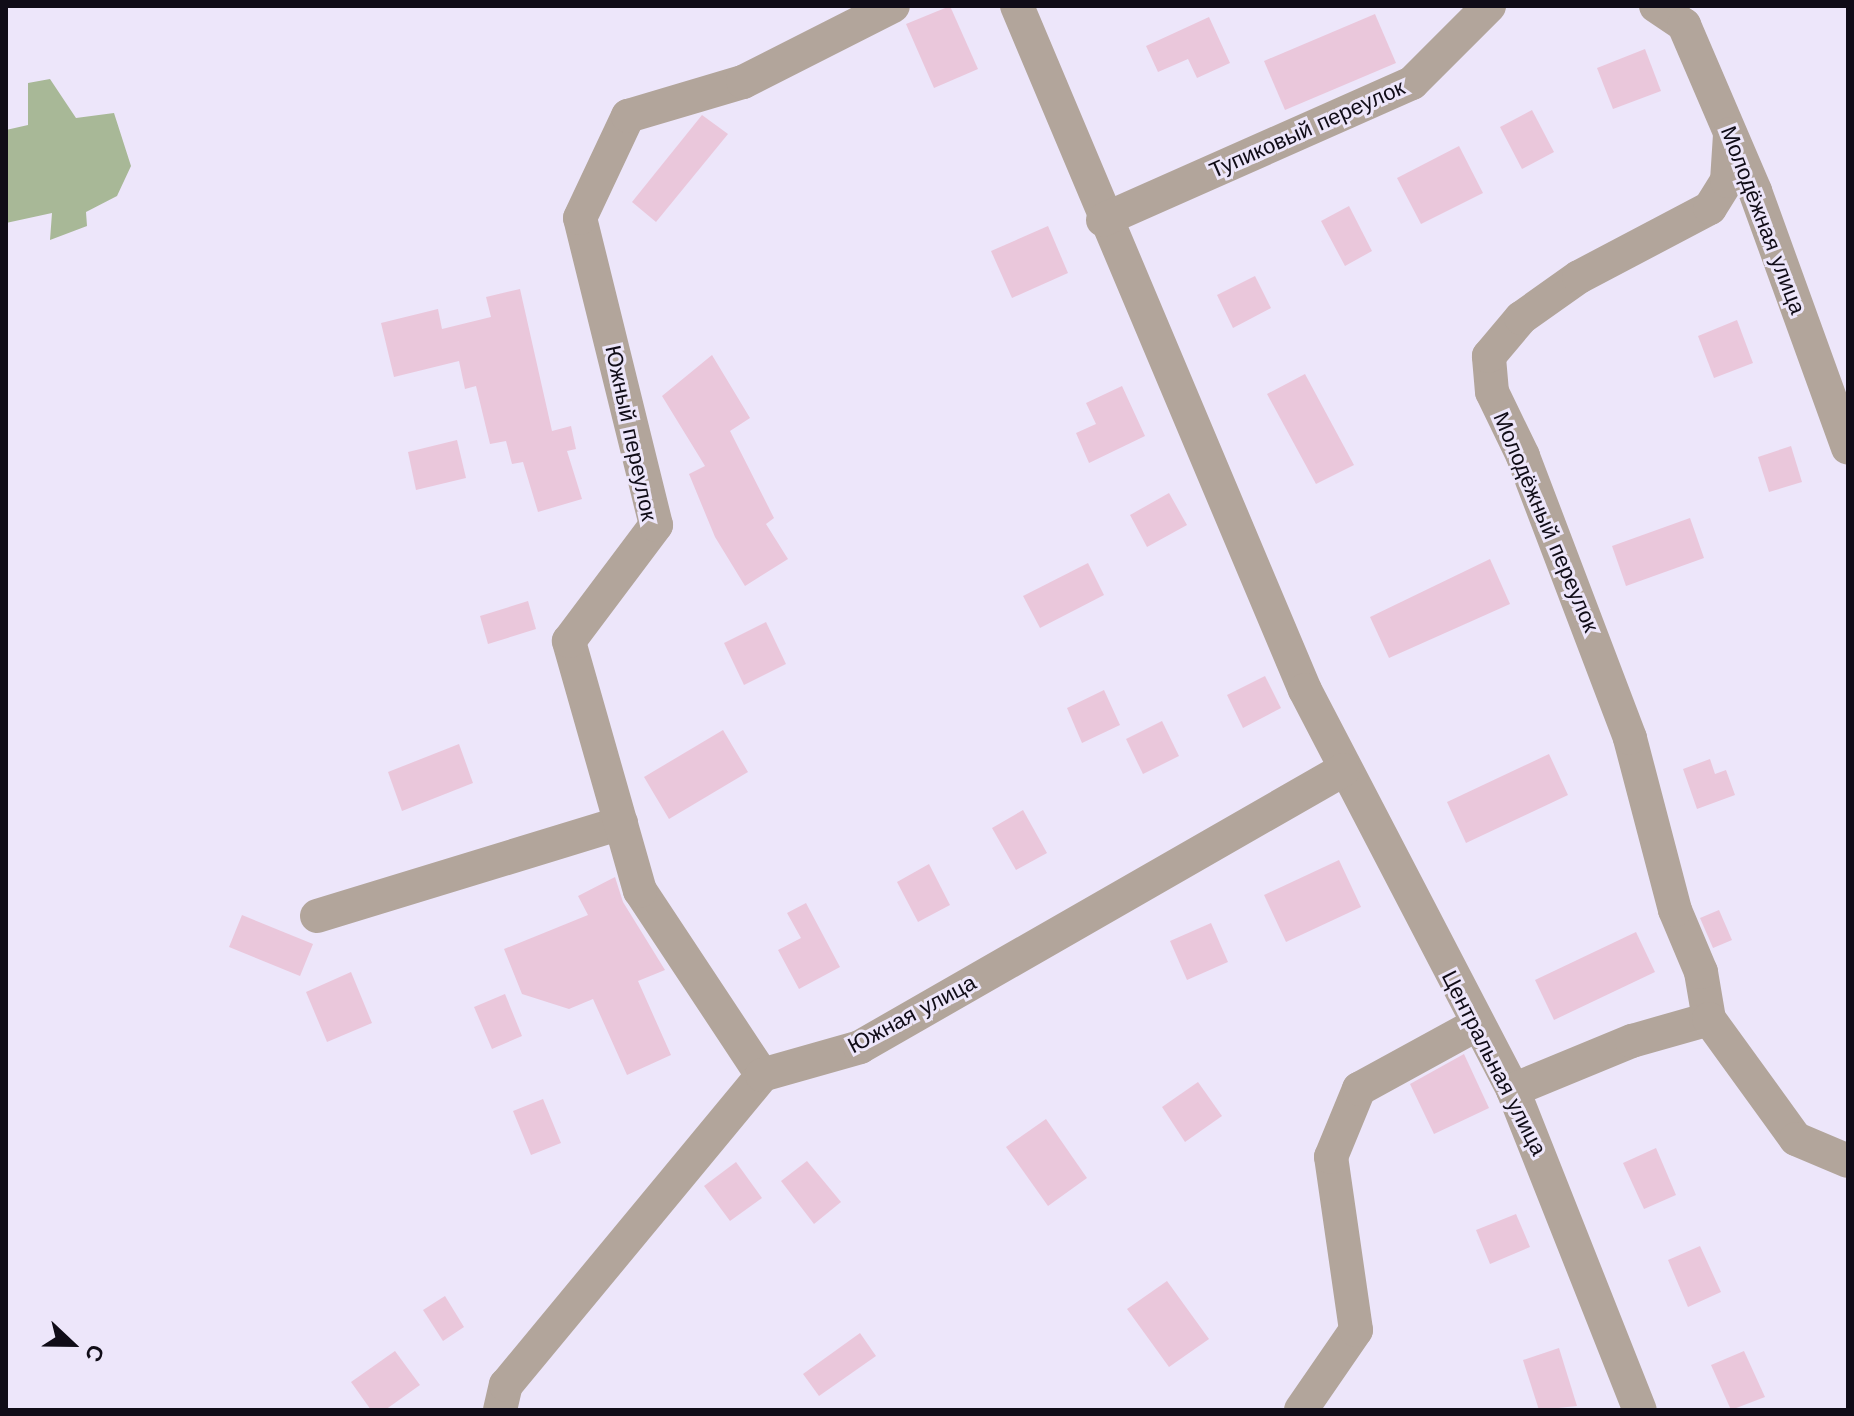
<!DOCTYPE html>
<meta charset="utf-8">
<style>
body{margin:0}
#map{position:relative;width:1854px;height:1416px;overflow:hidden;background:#ede6fa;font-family:"Work Sans",sans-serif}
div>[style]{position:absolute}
.forest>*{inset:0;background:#a8b897}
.building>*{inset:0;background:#eac7db}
.minor>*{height:34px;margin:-17px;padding:0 17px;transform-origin:17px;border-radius:17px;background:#b2a59b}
span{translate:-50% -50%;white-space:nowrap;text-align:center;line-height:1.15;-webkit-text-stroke:6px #ede6fa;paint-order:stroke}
.street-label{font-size:22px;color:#100c17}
.frame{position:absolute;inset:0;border:8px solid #100c17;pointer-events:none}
.north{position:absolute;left:32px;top:1304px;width:80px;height:80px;-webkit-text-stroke:6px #ede6fa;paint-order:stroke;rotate:112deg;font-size:22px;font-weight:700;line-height:32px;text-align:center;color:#100c17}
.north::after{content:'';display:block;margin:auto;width:28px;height:36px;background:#100c17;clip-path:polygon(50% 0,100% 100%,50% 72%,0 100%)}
</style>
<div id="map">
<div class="forest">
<div style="clip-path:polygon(50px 79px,76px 118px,114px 113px,131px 166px,117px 196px,86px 212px,87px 226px,50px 240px,52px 213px,6px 223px,6px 130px,28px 125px,28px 83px)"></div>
</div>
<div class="building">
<div style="clip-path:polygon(950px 6px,978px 69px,934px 88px,906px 24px)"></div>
<div style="clip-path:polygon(1375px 14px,1396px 63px,1285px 110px,1264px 61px)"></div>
<div style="clip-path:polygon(1209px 17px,1230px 63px,1197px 78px,1188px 59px,1158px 72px,1146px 46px)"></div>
<div style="clip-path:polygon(1645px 49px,1661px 91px,1613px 109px,1597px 68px)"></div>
<div style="clip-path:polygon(1532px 110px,1554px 152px,1522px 169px,1500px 127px)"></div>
<div style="clip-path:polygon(702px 115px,728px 134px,656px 222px,632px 202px)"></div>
<div style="clip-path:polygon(1459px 146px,1483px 193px,1421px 224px,1397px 178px)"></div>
<div style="clip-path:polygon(1349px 206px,1372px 251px,1345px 266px,1321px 221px)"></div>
<div style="clip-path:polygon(1048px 226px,1068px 273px,1012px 298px,991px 251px)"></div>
<div style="clip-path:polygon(1255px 276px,1271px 308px,1233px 328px,1217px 295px)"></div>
<div style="clip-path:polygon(520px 289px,552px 431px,571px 426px,576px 449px,567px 451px,582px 499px,538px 512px,523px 462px,512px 464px,506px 441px,490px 444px,476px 386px,465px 389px,459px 361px,394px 377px,381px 323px,438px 309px,442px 329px,491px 317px,486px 297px)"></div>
<div style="clip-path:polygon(1737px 320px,1753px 363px,1714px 378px,1698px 336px)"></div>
<div style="clip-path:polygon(712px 355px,750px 418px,730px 431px,774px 518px,766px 524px,788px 559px,745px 586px,715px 537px,689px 474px,705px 466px,662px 396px)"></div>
<div style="clip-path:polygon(1305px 374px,1354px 465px,1316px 484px,1267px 394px)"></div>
<div style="clip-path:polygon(1122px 386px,1145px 436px,1089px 463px,1076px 433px,1096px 424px,1086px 403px)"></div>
<div style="clip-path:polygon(457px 440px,466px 478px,416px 490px,408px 452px)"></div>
<div style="clip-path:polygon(1791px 446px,1802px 482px,1769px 492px,1758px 457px)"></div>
<div style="clip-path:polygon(1169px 493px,1187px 525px,1147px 547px,1130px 515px)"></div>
<div style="clip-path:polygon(1690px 518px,1704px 558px,1626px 586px,1612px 546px)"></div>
<div style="clip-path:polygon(1490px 559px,1510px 604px,1389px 658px,1370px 617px)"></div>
<div style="clip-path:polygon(1088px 563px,1104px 595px,1040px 628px,1023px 596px)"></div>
<div style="clip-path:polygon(528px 601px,536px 629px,488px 644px,480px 616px)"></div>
<div style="clip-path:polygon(766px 622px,786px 664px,744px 685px,724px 643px)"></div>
<div style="clip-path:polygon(1265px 676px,1281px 708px,1243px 728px,1227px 695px)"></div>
<div style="clip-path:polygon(1104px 690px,1120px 725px,1082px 743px,1067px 708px)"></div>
<div style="clip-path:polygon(1162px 721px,1179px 756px,1143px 774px,1126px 739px)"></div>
<div style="clip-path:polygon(723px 730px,748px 772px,669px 819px,644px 777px)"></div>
<div style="clip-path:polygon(459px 744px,473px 783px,402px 811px,388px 772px)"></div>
<div style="clip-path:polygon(1549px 754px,1568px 795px,1466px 843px,1447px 802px)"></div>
<div style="clip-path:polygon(1710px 759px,1715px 774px,1726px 770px,1735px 795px,1697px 809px,1683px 769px)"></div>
<div style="clip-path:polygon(1023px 810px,1047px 853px,1016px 870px,992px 828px)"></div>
<div style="clip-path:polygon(1339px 860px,1361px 907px,1286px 942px,1264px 895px)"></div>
<div style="clip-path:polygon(929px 864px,950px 905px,918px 922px,897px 882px)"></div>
<div style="clip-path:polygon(615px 877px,623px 902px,665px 970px,638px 981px,671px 1055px,627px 1075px,593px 999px,569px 1009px,522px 994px,504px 949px,588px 915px,578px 896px)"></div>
<div style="clip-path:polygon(806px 903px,840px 967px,799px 989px,778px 950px,801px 938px,787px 913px)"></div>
<div style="clip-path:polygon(1719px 910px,1732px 940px,1713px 948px,1700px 918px)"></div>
<div style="clip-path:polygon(242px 915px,313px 944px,300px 976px,229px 947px)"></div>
<div style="clip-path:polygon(1211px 923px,1228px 962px,1187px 980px,1170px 941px)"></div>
<div style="clip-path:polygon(1636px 932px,1655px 972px,1554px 1020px,1535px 980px)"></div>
<div style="clip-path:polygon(351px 972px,372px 1023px,327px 1042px,306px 992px)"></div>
<div style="clip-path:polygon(505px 994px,522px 1036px,492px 1049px,474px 1007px)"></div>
<div style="clip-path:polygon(1464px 1054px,1489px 1108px,1434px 1134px,1410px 1084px)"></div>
<div style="clip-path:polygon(1198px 1082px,1222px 1116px,1185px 1142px,1162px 1107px)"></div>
<div style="clip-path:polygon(543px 1099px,561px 1143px,531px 1155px,513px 1111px)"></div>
<div style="clip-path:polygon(1046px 1119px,1087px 1178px,1048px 1206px,1006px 1147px)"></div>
<div style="clip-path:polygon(1656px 1148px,1676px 1195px,1644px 1209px,1623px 1163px)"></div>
<div style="clip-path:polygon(807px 1161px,841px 1202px,814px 1224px,781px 1181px)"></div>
<div style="clip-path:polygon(736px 1162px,762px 1198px,730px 1221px,704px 1186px)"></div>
<div style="clip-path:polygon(1516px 1214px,1530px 1247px,1490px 1264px,1476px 1230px)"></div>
<div style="clip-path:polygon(1700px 1246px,1721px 1292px,1688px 1307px,1668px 1260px)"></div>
<div style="clip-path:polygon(1167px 1281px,1209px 1339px,1169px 1367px,1127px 1309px)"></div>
<div style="clip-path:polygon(445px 1296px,464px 1327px,443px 1341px,423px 1310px)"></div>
<div style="clip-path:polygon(860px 1333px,876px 1356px,819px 1396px,803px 1374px)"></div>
<div style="clip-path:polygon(1559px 1348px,1577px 1406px,1539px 1410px,1523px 1360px)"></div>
<div style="clip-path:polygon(395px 1351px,420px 1385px,385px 1410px,371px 1410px,351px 1382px)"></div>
<div style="clip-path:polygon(1744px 1351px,1765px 1397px,1731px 1410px,1711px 1365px)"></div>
</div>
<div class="minor">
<div style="left:1017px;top:6px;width:742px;rotate:67.17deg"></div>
<div style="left:1305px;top:690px;width:451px;rotate:62.5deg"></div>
<div style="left:1513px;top:1090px;width:344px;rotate:68.4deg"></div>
<div style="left:1656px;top:6px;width:34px;rotate:34deg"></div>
<div style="left:1684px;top:25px;width:181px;rotate:66.8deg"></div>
<div style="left:1755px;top:191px;width:273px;rotate:70.1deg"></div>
<div style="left:1103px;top:220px;width:338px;rotate:-23.9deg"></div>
<div style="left:1412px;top:83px;width:109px;rotate:-45deg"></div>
<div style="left:317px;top:916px;width:318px;rotate:-17deg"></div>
<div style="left:1709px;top:1019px;width:48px;rotate:-99.7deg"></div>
<div style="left:1701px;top:972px;width:67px;rotate:-112.8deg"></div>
<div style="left:1675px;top:910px;width:178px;rotate:-104.7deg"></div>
<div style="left:1630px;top:738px;width:302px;rotate:-110.8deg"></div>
<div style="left:1523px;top:456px;width:71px;rotate:-115.8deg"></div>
<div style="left:1492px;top:392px;width:36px;rotate:-95deg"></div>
<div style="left:1489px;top:356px;width:50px;rotate:-49.9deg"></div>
<div style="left:1521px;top:318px;width:71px;rotate:-35.3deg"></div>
<div style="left:1579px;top:277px;width:148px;rotate:-27.8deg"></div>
<div style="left:1710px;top:208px;width:32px;rotate:-58deg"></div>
<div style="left:1727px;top:181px;width:47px;rotate:-86.3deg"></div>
<div style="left:762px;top:1075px;width:221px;rotate:-123.5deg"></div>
<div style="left:640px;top:891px;width:260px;rotate:-105.9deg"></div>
<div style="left:569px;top:641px;width:145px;rotate:-53.1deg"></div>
<div style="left:656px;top:525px;width:316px;rotate:-103.9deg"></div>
<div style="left:580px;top:218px;width:113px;rotate:-64.8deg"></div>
<div style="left:628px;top:116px;width:120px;rotate:-16.5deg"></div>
<div style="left:743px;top:82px;width:168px;rotate:-26.9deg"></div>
<div style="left:1513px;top:1090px;width:129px;rotate:-22.4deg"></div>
<div style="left:1632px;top:1041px;width:80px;rotate:-15.9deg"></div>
<div style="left:1709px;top:1019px;width:148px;rotate:54.1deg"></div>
<div style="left:1796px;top:1139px;width:56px;rotate:22.9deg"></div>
<div style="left:500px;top:1410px;width:26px;rotate:-77deg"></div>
<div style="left:506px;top:1385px;width:402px;rotate:-50.4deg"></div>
<div style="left:762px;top:1075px;width:102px;rotate:-15.9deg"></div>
<div style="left:860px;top:1047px;width:557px;rotate:-29.83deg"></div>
<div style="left:1301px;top:1410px;width:97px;rotate:-55.5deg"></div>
<div style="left:1356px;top:1330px;width:175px;rotate:-98.2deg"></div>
<div style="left:1331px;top:1157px;width:74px;rotate:-67.6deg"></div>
<div style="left:1359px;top:1089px;width:133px;rotate:-28.7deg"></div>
</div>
<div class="street-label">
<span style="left:1307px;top:129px;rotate:-24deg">Тупиковый переулок</span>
<span style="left:1763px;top:220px;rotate:69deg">Молодёжная улица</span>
<span style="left:631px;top:433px;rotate:78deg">Южный переулок</span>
<span style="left:1546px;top:522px;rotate:67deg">Молодёжный переулок</span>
<span style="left:912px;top:1014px;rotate:-28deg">Южная улица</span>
<span style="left:1494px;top:1063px;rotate:63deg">Центральная улица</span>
</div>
<div class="frame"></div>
<div class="north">С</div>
</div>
